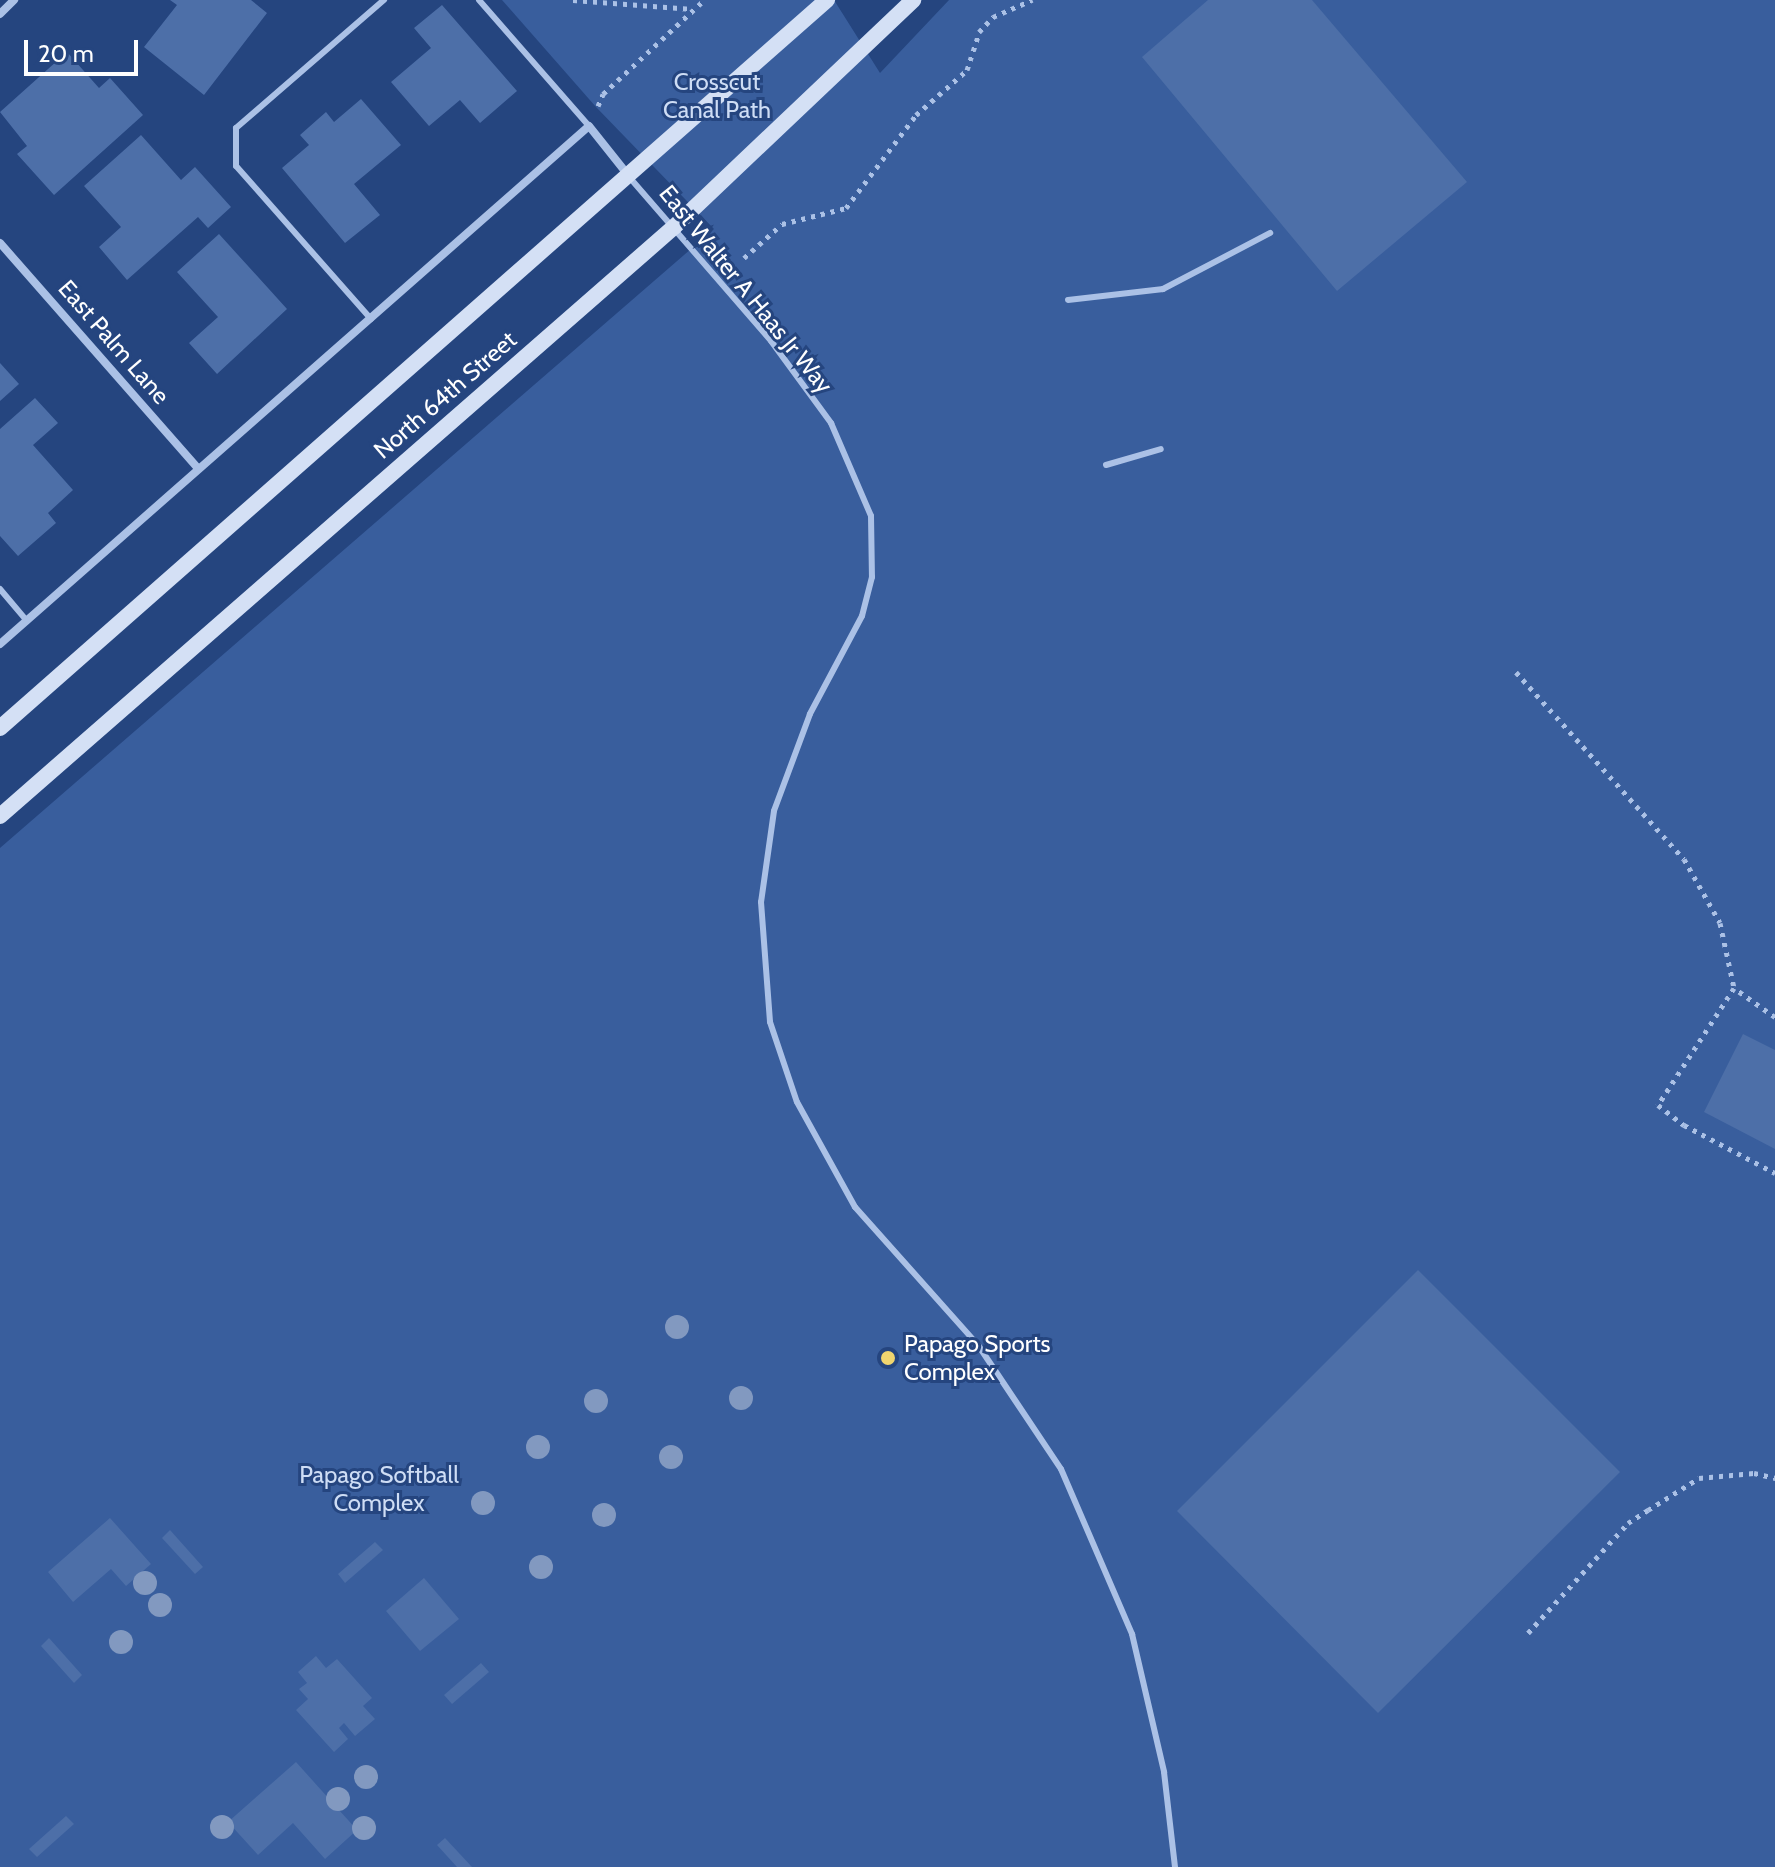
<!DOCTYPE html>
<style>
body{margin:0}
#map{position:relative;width:1775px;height:1867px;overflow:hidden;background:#25457f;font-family:Cabin,sans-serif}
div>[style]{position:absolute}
.green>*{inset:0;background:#395e9d}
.building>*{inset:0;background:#4d6fa8}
.path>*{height:5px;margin-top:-2.5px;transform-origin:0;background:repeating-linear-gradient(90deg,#abc1e6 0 4px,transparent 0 10px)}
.service>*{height:6px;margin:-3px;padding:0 3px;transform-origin:3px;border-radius:3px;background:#abc1e6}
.minor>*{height:8px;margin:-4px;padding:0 4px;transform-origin:4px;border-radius:4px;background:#abc1e6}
.secondary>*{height:16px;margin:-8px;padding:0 8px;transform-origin:8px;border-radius:8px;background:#d4e0f5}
.trees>*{width:24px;height:24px;margin:-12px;border-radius:50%;background:#8299c0}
.dots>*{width:22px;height:22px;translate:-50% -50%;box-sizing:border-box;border:4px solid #25457f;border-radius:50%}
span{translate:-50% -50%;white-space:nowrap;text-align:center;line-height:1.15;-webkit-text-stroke:6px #25457f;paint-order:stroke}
.park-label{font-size:24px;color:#ceddf5}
.street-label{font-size:24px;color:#fff}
.poi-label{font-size:24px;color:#fff}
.left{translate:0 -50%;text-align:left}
.scale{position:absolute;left:24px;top:40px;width:114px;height:36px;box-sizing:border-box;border:4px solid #fff;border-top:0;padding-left:10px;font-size:24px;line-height:28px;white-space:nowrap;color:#fff;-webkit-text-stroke:6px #25457f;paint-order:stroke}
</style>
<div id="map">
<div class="green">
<div style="clip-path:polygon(502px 0,834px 0,880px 73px,949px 0,1775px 0,1775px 1867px,0 1867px,0 848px,714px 229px,596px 107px)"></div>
</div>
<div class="building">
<div style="clip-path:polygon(170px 0,251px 0,267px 13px,204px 95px,144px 47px,177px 5px)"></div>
<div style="clip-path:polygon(1208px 0,1312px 0,1467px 182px,1337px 291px,1142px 57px)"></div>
<div style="clip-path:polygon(442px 5px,517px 91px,480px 123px,460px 100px,429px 126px,391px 82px,431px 48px,414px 28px)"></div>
<div style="clip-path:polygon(67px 52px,99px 88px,110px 78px,143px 115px,54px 195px,17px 154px,27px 146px,0 112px)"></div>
<div style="clip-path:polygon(361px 99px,401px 145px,354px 184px,380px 215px,345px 243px,282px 168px,309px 145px,300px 135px,326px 112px,334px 122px)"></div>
<div style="clip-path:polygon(141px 135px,181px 180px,195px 167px,231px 207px,208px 228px,198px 217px,127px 280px,99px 247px,121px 227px,84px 186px)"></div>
<div style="clip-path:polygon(219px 234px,287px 309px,217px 374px,189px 343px,218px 317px,177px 272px)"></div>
<div style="clip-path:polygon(0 363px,19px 384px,0 401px)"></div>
<div style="clip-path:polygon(35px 398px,58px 423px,33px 445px,73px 490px,48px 513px,56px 523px,18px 556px,0 536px,0 429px)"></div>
<div style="clip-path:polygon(1743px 1034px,1775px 1050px,1775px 1149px,1704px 1112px)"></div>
<div style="clip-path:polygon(1418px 1270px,1620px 1472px,1378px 1713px,1177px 1511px)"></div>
<div style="clip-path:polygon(110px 1518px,151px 1564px,126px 1586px,111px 1569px,73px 1602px,48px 1572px)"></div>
<div style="clip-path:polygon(170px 1530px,203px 1567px,195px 1574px,162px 1538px)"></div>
<div style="clip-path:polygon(375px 1542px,383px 1550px,345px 1583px,338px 1574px)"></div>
<div style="clip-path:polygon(424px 1578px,459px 1619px,420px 1651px,386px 1611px)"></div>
<div style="clip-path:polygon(49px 1638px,82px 1675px,74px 1683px,41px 1646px)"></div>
<div style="clip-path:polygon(316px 1656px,326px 1668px,337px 1659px,372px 1698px,363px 1706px,375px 1719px,355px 1736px,344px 1723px,339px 1728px,348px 1739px,334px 1752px,296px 1710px,308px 1699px,299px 1689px,307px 1683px,298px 1672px)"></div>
<div style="clip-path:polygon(481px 1663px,489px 1672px,452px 1704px,444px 1695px)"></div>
<div style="clip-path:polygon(296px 1762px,357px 1830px,325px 1859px,293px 1823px,258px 1855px,228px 1822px)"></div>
<div style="clip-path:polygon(66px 1816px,74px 1824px,37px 1857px,29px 1849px)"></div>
<div style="clip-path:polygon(445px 1838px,472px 1867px,457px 1867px,437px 1845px)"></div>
</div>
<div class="path">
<div style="left:573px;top:0;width:120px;rotate:4.3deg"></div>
<div style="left:598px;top:106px;width:13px;rotate:-67deg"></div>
<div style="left:603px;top:94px;width:138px;rotate:-42.9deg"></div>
<div style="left:744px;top:258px;width:51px;rotate:-41.8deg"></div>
<div style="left:782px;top:224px;width:66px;rotate:-14deg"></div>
<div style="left:846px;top:208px;width:116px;rotate:-53deg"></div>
<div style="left:916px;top:115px;width:68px;rotate:-41.4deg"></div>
<div style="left:967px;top:70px;width:40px;rotate:-72deg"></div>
<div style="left:979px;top:32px;width:21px;rotate:-47deg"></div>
<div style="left:993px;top:17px;width:43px;rotate:-23.6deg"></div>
<div style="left:1516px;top:672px;width:251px;rotate:48.1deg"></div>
<div style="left:1684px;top:859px;width:73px;rotate:60.6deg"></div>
<div style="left:1720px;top:923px;width:66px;rotate:77.8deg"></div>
<div style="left:1775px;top:1017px;width:50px;rotate:-144.7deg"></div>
<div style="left:1734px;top:988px;width:140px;rotate:123deg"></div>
<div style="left:1658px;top:1105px;width:33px;rotate:38deg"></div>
<div style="left:1684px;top:1125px;width:103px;rotate:27.8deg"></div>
<div style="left:1528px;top:1633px;width:149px;rotate:-47.7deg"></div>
<div style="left:1628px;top:1523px;width:24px;rotate:-33deg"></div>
<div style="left:1648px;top:1510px;width:60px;rotate:-32.1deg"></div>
<div style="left:1699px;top:1478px;width:55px;rotate:-5.2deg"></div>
<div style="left:1754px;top:1473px;width:22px;rotate:13deg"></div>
</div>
<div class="service">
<div style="left:479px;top:0;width:167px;rotate:48.9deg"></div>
<div style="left:630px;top:178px;width:216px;rotate:49.1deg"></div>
<div style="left:771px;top:341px;width:102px;rotate:53.8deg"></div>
<div style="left:831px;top:423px;width:101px;rotate:66.7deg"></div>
<div style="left:871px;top:516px;width:61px;rotate:89.1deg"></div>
<div style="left:872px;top:577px;width:40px;rotate:104.4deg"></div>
<div style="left:862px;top:616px;width:111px;rotate:118deg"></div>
<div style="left:810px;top:714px;width:103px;rotate:110.4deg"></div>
<div style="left:774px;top:811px;width:92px;rotate:98.1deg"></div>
<div style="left:761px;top:902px;width:120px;rotate:85.7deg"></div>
<div style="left:770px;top:1022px;width:84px;rotate:71.4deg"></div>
<div style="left:797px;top:1102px;width:120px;rotate:61.1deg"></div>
<div style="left:855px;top:1207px;width:185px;rotate:48.3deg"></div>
<div style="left:978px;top:1345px;width:149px;rotate:56.2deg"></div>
<div style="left:1061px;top:1469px;width:180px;rotate:66.7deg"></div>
<div style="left:1132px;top:1634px;width:142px;rotate:76.9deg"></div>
<div style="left:1164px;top:1772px;width:96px;rotate:83.4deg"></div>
<div style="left:1068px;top:300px;width:96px;rotate:-6.6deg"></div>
<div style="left:1163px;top:289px;width:121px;rotate:-27.6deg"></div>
<div style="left:371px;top:319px;width:204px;rotate:-131.4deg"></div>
<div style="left:236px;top:166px;width:38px;rotate:-90deg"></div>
<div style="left:236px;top:128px;width:196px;rotate:-40.9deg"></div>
<div style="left:1106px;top:465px;width:57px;rotate:-16.2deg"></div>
<div style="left:0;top:589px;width:42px;rotate:49.8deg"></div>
</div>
<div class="minor">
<div style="left:0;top:14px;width:20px;rotate:-45deg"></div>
<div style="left:0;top:243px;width:300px;rotate:48.7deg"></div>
<div style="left:0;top:644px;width:784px;rotate:-41.33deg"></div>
<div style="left:589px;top:126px;width:63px;rotate:51.5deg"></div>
</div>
<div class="secondary">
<div style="left:0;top:728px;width:1102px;rotate:-41.36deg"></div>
<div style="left:0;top:816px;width:895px;rotate:-41.15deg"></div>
<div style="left:674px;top:227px;width:330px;rotate:-43.5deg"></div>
</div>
<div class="trees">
<div style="left:677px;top:1327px"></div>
<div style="left:741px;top:1398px"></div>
<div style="left:596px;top:1401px"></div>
<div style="left:538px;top:1447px"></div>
<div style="left:671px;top:1457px"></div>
<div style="left:483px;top:1503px"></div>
<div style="left:604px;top:1515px"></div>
<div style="left:541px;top:1567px"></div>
<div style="left:145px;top:1583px"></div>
<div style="left:160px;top:1605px"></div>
<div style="left:121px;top:1642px"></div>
<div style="left:366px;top:1777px"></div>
<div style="left:338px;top:1799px"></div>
<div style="left:222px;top:1827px"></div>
<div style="left:364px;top:1828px"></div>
</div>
<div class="dots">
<div style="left:888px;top:1358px;background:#f0d56f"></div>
</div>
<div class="park-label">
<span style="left:717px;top:96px">Crosscut<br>Canal Path</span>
<span style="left:379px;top:1489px">Papago Softball<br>Complex</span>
</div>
<div class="street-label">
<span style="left:746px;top:289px;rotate:51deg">East Walter A Haas Jr Way</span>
<span style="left:114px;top:342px;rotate:49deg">East Palm Lane</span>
<span style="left:445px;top:395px;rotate:-41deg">North 64th Street</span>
</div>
<div class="poi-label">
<span class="left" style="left:904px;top:1358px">Papago Sports<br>Complex</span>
</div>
<div class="scale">20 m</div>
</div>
